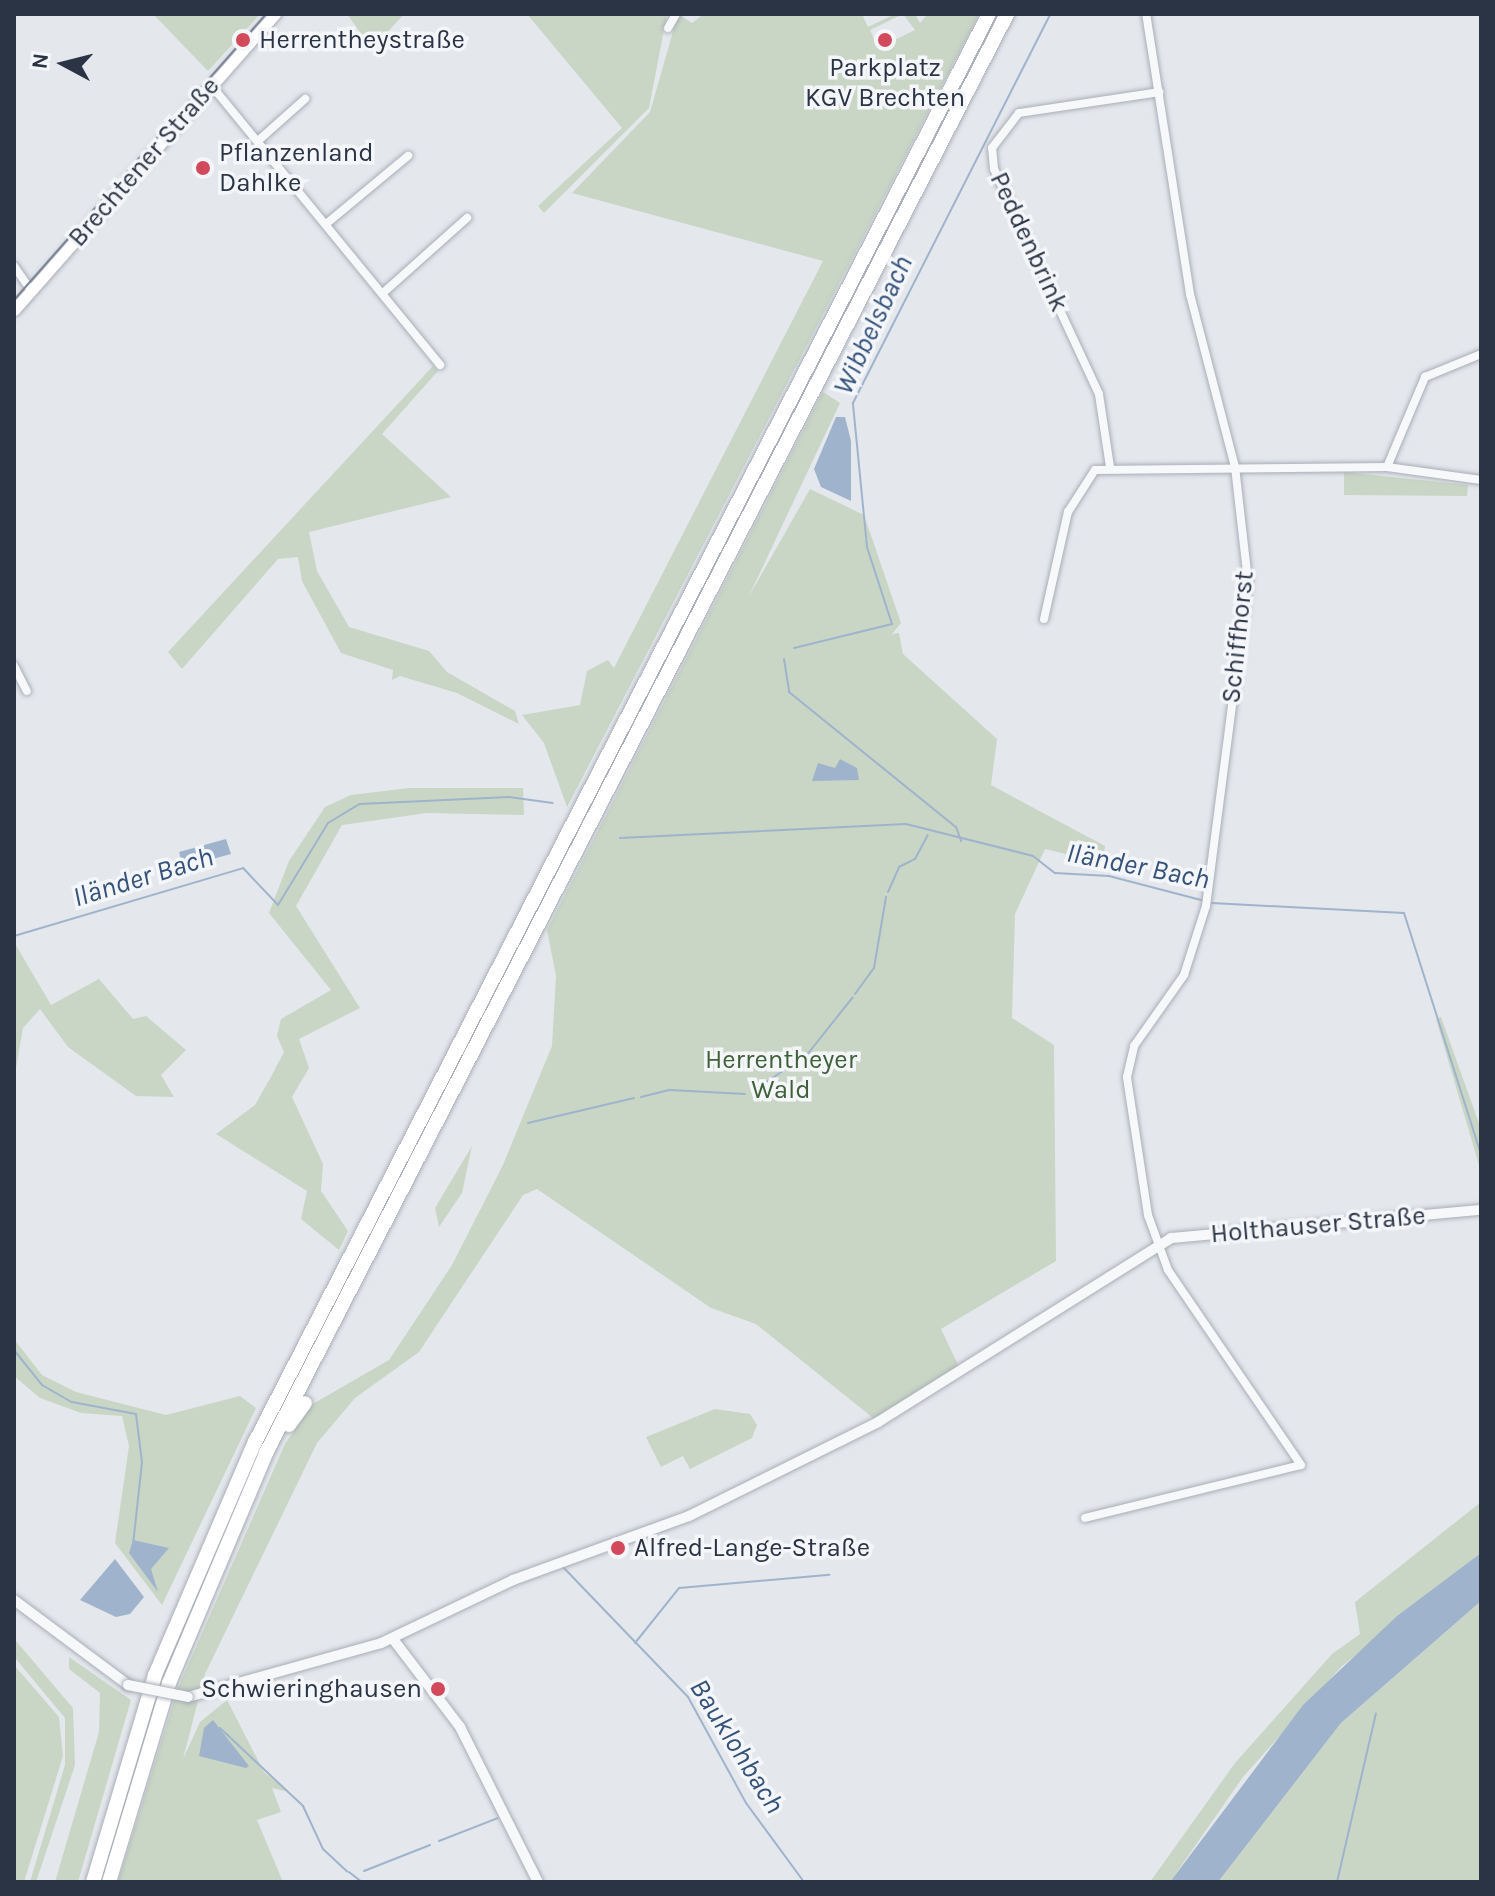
<!DOCTYPE html>
<meta charset="utf-8">
<style>
body{margin:0}
#map{position:relative;width:1495px;height:1896px;overflow:hidden;background:#e4e7ec;font-family:Karla,sans-serif}
div>[style]{position:absolute}
.green>*{inset:0;background:#c9d6c5}
.water>*{inset:0;background:#9fb4cc}
.stream>*{height:2px;margin:-1px;padding:0 1px;transform-origin:1px;border-radius:1px;background:#9fb4cc}
.roads{filter:drop-shadow(0 0 2px #a9aeb7) drop-shadow(0 0 2px #a9aeb7)}
.minor>*{height:8px;margin:-4px;padding:0 4px;transform-origin:4px;border-radius:4px;background:#f7f8fa}
.tertiary>*{height:10px;margin:-5px;padding:0 5px;transform-origin:5px;border-radius:5px;background:#f7f8fa}
.secondary>*{height:11px;margin:-5.5px;padding:0 5.5px;transform-origin:5.5px;border-radius:5.5px;background:#fff}
.motorway>*{height:14px;margin:-7px;padding:0 7px;transform-origin:7px;border-radius:7px;background:#fff}
.tram>*{height:2px;margin:-1px;padding:0 1px;transform-origin:1px;border-radius:1px;background:#7d8696}
.bridges{filter:drop-shadow(0 0 2px #a9aeb7) drop-shadow(0 0 2px #a9aeb7)}
.tertiary-bridge>*{height:10px;margin:-5px;padding:0 5px;transform-origin:5px;border-radius:5px;background:#f7f8fa}
.dots>*{width:22px;height:22px;translate:-50% -50%;box-sizing:border-box;border:4px solid #f4f6f9;border-radius:50%}
span{translate:-50% -50%;white-space:nowrap;text-align:center;line-height:1.15;-webkit-text-stroke:7px #f4f6f9;paint-order:stroke}
.poi-label{font-size:26px;color:#2b3445}
.left{translate:0 -50%;text-align:left}
.right{translate:-100% -50%;text-align:right}
.street-label{font-size:26px;color:#2b3445}
.park-label{font-size:26px;color:#3f6138}
.water-label{font-size:28px;color:#34527a;font-style:italic}
.frame{position:absolute;inset:0;border:16px solid #2b3445;pointer-events:none}
.north{position:absolute;left:24px;top:24px;width:80px;height:80px;-webkit-text-stroke:6px #f4f6f9;paint-order:stroke;rotate:277deg;font-size:22px;font-weight:700;line-height:32px;text-align:center;color:#2b3445}
.north::after{content:'';display:block;margin:auto;width:28px;height:36px;background:#2b3445;clip-path:polygon(50% 0,100% 100%,50% 72%,0 100%)}
</style>
<div id="map">
<div class="green">
<div style="clip-path:polygon(153px 14px,260px 14px,208px 71px)"></div>
<div style="clip-path:polygon(347px 14px,404px 14px,372px 49px)"></div>
<div style="clip-path:polygon(527px 14px,667px 14px,649px 108px,544px 213px,538px 206px,622px 128px)"></div>
<div style="clip-path:polygon(evenodd,678px 14px,692px 23px,704px 14px,862px 14px,868px 27px,895px 14px,915px 14px,920px 23px,928px 14px,979px 14px,567px 807px,544px 743px,522px 715px,580px 705px,587px 671px,608px 660px,614px 668px,823px 261px,572px 193px,650px 112px,678px 14px,903px 14px,915px 30px,878px 48px,870px 30px,903px 14px)"></div>
<div style="clip-path:polygon(433px 366px,438px 371px,382px 434px,451px 497px,309px 532px,317px 571px,349px 627px,429px 651px,447px 672px,515px 711px,519px 724px,457px 693px,400px 676px,392px 680px,393px 670px,341px 653px,302px 581px,298px 557px,278px 559px,182px 669px,168px 652px)"></div>
<div style="clip-path:polygon(823px 392px,840px 403px,749px 596px,810px 489px,864px 515px,901px 623px,892px 634px,899px 633px,903px 654px,997px 739px,991px 785px,1105px 846px,1103px 863px,1045px 849px,1015px 914px,1012px 1018px,1054px 1045px,1056px 1261px,941px 1329px,961px 1371px,878px 1422px,756px 1324px,711px 1308px,537px 1189px,523px 1195px,419px 1352px,355px 1398px,317px 1443px,205px 1674px,183px 1759px,200px 1722px,227px 1700px,264px 1772px,289px 1792px,272px 1788px,281px 1812px,257px 1820px,283px 1882px,118px 1882px,178px 1688px,285px 1444px,311px 1405px,389px 1360px,452px 1265px,502px 1167px,552px 1046px,556px 976px,547px 930px)"></div>
<div style="clip-path:polygon(1344px 472px,1468px 485px,1467px 496px,1344px 495px)"></div>
<div style="clip-path:polygon(409px 788px,523px 788px,524px 815px,427px 813px,342px 825px,296px 906px,360px 1008px,299px 1039px,309px 1068px,292px 1097px,323px 1164px,321px 1191px,348px 1231px,339px 1250px,301px 1219px,307px 1191px,216px 1134px,255px 1105px,272px 1075px,284px 1052px,277px 1036px,281px 1019px,331px 990px,269px 913px,289px 861px,325px 807px,351px 795px)"></div>
<div style="clip-path:polygon(14px 942px,51px 1005px,99px 979px,133px 1019px,146px 1016px,186px 1050px,161px 1075px,174px 1097px,136px 1096px,68px 1047px,40px 1009px,23px 1028px,14px 1079px)"></div>
<div style="clip-path:polygon(1441px 1017px,1481px 1129px,1481px 1172px,1436px 1019px)"></div>
<div style="clip-path:polygon(472px 1146px,462px 1193px,439px 1227px,435px 1208px)"></div>
<div style="clip-path:polygon(14px 1339px,42px 1375px,76px 1392px,166px 1415px,240px 1396px,256px 1408px,162px 1605px,115px 1543px,129px 1446px,122px 1416px,81px 1413px,40px 1398px,14px 1376px)"></div>
<div style="clip-path:polygon(715px 1409px,750px 1414px,757px 1425px,752px 1438px,690px 1469px,683px 1456px,661px 1467px,646px 1437px)"></div>
<div style="clip-path:polygon(1481px 1502px,1481px 1553px,1341px 1667px,1243px 1777px,1170px 1882px,1150px 1882px,1235px 1763px,1332px 1654px,1360px 1634px,1355px 1602px)"></div>
<div style="clip-path:polygon(1481px 1601px,1481px 1882px,1218px 1882px,1341px 1723px)"></div>
<div style="clip-path:polygon(16px 1641px,73px 1708px,75px 1765px,36px 1882px,30px 1882px,65px 1765px,65px 1718px,16px 1659px)"></div>
<div style="clip-path:polygon(69px 1657px,131px 1700px,78px 1882px,55px 1882px,99px 1732px,100px 1693px,69px 1669px)"></div>
<div style="clip-path:polygon(14px 1665px,59px 1717px,63px 1756px,24px 1882px,14px 1882px)"></div>
</div>
<div class="water">
<div style="clip-path:polygon(836px 417px,845px 417px,851px 441px,851px 501px,821px 487px,814px 469px)"></div>
<div style="clip-path:polygon(840px 759px,857px 768px,859px 780px,812px 781px,818px 763px,835px 768px)"></div>
<div style="clip-path:polygon(226px 839px,231px 854px,183px 867px,179px 852px)"></div>
<div style="clip-path:polygon(133px 1540px,169px 1548px,151px 1569px,158px 1592px,129px 1553px)"></div>
<div style="clip-path:polygon(1481px 1553px,1481px 1601px,1341px 1723px,1218px 1882px,1170px 1882px,1303px 1705px,1397px 1616px)"></div>
<div style="clip-path:polygon(115px 1559px,144px 1597px,130px 1614px,116px 1617px,80px 1600px)"></div>
<div style="clip-path:polygon(213px 1720px,249px 1766px,246px 1768px,199px 1756px,204px 1728px)"></div>
</div>
<div class="stream">
<div style="left:794px;top:648px;width:101px;rotate:-13.8deg"></div>
<div style="left:892px;top:624px;width:81px;rotate:-108deg"></div>
<div style="left:867px;top:547px;width:145px;rotate:-95.6deg"></div>
<div style="left:853px;top:403px;width:436px;rotate:-63.1deg"></div>
<div style="left:784px;top:659px;width:33px;rotate:81deg"></div>
<div style="left:789px;top:692px;width:215px;rotate:39deg"></div>
<div style="left:956px;top:827px;width:15px;rotate:70deg"></div>
<div style="left:620px;top:838px;width:286px;rotate:-2.8deg"></div>
<div style="left:906px;top:824px;width:131px;rotate:14.1deg"></div>
<div style="left:1033px;top:856px;width:28px;rotate:38deg"></div>
<div style="left:1055px;top:873px;width:54px;rotate:3.2deg"></div>
<div style="left:1109px;top:876px;width:99px;rotate:14.6deg"></div>
<div style="left:888px;top:892px;width:27px;rotate:-66deg"></div>
<div style="left:899px;top:867px;width:18px;rotate:-27deg"></div>
<div style="left:915px;top:859px;width:27px;rotate:-62deg"></div>
<div style="left:1212px;top:903px;width:192px;rotate:3deg"></div>
<div style="left:1404px;top:913px;width:254px;rotate:72.3deg"></div>
<div style="left:14px;top:936px;width:239px;rotate:-16.5deg"></div>
<div style="left:243px;top:868px;width:51px;rotate:46.6deg"></div>
<div style="left:278px;top:905px;width:96px;rotate:-58.6deg"></div>
<div style="left:328px;top:823px;width:37px;rotate:-31deg"></div>
<div style="left:360px;top:804px;width:149px;rotate:-2.7deg"></div>
<div style="left:509px;top:797px;width:44px;rotate:7.8deg"></div>
<div style="left:855px;top:994px;width:32px;rotate:-54deg"></div>
<div style="left:874px;top:968px;width:72px;rotate:-80.4deg"></div>
<div style="left:766px;top:1082px;width:48px;rotate:-33deg"></div>
<div style="left:806px;top:1056px;width:75px;rotate:-51.5deg"></div>
<div style="left:753px;top:1089px;width:10px;rotate:-29deg"></div>
<div style="left:641px;top:1097px;width:30px;rotate:-14deg"></div>
<div style="left:670px;top:1090px;width:75px;rotate:3.1deg"></div>
<div style="left:528px;top:1123px;width:109px;rotate:-13.3deg"></div>
<div style="left:14px;top:1350px;width:45px;rotate:51.3deg"></div>
<div style="left:42px;top:1385px;width:34px;rotate:30deg"></div>
<div style="left:72px;top:1402px;width:65px;rotate:10.6deg"></div>
<div style="left:136px;top:1414px;width:48px;rotate:82.9deg"></div>
<div style="left:142px;top:1462px;width:83px;rotate:96.2deg"></div>
<div style="left:563px;top:1567px;width:180px;rotate:46.1deg"></div>
<div style="left:688px;top:1697px;width:121px;rotate:61.3deg"></div>
<div style="left:746px;top:1803px;width:98px;rotate:53.7deg"></div>
<div style="left:635px;top:1643px;width:70px;rotate:-51.3deg"></div>
<div style="left:679px;top:1588px;width:151px;rotate:-5deg"></div>
<div style="left:220px;top:1728px;width:114px;rotate:43.2deg"></div>
<div style="left:303px;top:1806px;width:47px;rotate:65.1deg"></div>
<div style="left:323px;top:1849px;width:33px;rotate:43deg"></div>
<div style="left:439px;top:1841px;width:63px;rotate:-21.3deg"></div>
<div style="left:364px;top:1871px;width:71px;rotate:-21.5deg"></div>
<div style="left:349px;top:1872px;width:16px;rotate:38deg"></div>
<div style="left:1337px;top:1882px;width:173px;rotate:-77deg"></div>
</div>
<div class="roads">
<div class="minor">
<div style="left:668px;top:28px;width:16px;rotate:-60deg"></div>
<div style="left:211px;top:85px;width:362px;rotate:50.7deg"></div>
<div style="left:259px;top:140px;width:62px;rotate:-41.7deg"></div>
<div style="left:326px;top:224px;width:107px;rotate:-39.7deg"></div>
<div style="left:14px;top:266px;width:29px;rotate:55deg"></div>
<div style="left:383px;top:293px;width:113px;rotate:-41.8deg"></div>
<div style="left:1110px;top:467px;width:74px;rotate:-98.6deg"></div>
<div style="left:1099px;top:394px;width:248px;rotate:-115deg"></div>
<div style="left:994px;top:169px;width:21px;rotate:-95deg"></div>
<div style="left:992px;top:148px;width:44px;rotate:-52.4deg"></div>
<div style="left:1019px;top:113px;width:142px;rotate:-8.5deg"></div>
<div style="left:1387px;top:467px;width:98px;rotate:-67.1deg"></div>
<div style="left:1425px;top:377px;width:61px;rotate:-22.3deg"></div>
<div style="left:1044px;top:619px;width:110px;rotate:-77.4deg"></div>
<div style="left:1068px;top:512px;width:50px;rotate:-57.3deg"></div>
<div style="left:1095px;top:470px;width:292px;rotate:-0.6deg"></div>
<div style="left:1387px;top:467px;width:95px;rotate:7.9deg"></div>
<div style="left:14px;top:666px;width:28px;rotate:63deg"></div>
<div style="left:1085px;top:1518px;width:222px;rotate:-13.8deg"></div>
<div style="left:1301px;top:1465px;width:236px;rotate:-124.3deg"></div>
<div style="left:1168px;top:1270px;width:59px;rotate:-110deg"></div>
<div style="left:1148px;top:1215px;width:140px;rotate:-98.7deg"></div>
<div style="left:1127px;top:1077px;width:32px;rotate:-77deg"></div>
<div style="left:1134px;top:1046px;width:87px;rotate:-54.8deg"></div>
<div style="left:1184px;top:975px;width:72px;rotate:-72.3deg"></div>
<div style="left:1206px;top:906px;width:328px;rotate:-82.6deg"></div>
<div style="left:1248px;top:581px;width:115px;rotate:-96.5deg"></div>
<div style="left:1235px;top:467px;width:179px;rotate:-104.6deg"></div>
<div style="left:1190px;top:294px;width:283px;rotate:-98.9deg"></div>
</div>
<div class="tertiary">
<div style="left:14px;top:1600px;width:142px;rotate:36.7deg"></div>
<div style="left:393px;top:1639px;width:111px;rotate:52.7deg"></div>
<div style="left:460px;top:1727px;width:174px;rotate:63.3deg"></div>
<div style="left:188px;top:1697px;width:200px;rotate:-15.6deg"></div>
<div style="left:381px;top:1643px;width:146px;rotate:-25.5deg"></div>
<div style="left:513px;top:1580px;width:187px;rotate:-20deg"></div>
<div style="left:689px;top:1516px;width:211px;rotate:-26.4deg"></div>
<div style="left:878px;top:1422px;width:346px;rotate:-32.1deg"></div>
<div style="left:1171px;top:1238px;width:311px;rotate:-5.2deg"></div>
</div>
<div class="secondary">
<div style="left:14px;top:310px;width:395px;rotate:-48.6deg"></div>
</div>
<div class="motorway">
<div style="left:289px;top:1425px;width:27px;rotate:-54deg"></div>
<div style="left:93px;top:1882px;width:216px;rotate:-73.3deg"></div>
<div style="left:155px;top:1675px;width:254px;rotate:-66.8deg"></div>
<div style="left:255px;top:1442px;width:1606px;rotate:-62.8deg"></div>
<div style="left:109px;top:1882px;width:208px;rotate:-73.2deg"></div>
<div style="left:169px;top:1683px;width:250px;rotate:-67.1deg"></div>
<div style="left:266px;top:1453px;width:1619px;rotate:-62.75deg"></div>
</div>
</div>
<div class="tram">
<div style="left:14px;top:300px;width:381px;rotate:-48.6deg"></div>
</div>
<div class="bridges">
<div class="tertiary-bridge">
<div style="left:128px;top:1685px;width:61px;rotate:11.3deg"></div>
</div>
</div>
<div class="dots">
<div style="left:243px;top:40px;background:#d1495b"></div>
<div style="left:885px;top:40px;background:#d1495b"></div>
<div style="left:203px;top:168px;background:#d1495b"></div>
<div style="left:618px;top:1548px;background:#d1495b"></div>
<div style="left:438px;top:1689px;background:#d1495b"></div>
</div>
<div class="poi-label">
<span class="left" style="left:259px;top:40px">Herrentheystraße</span>
<span style="left:885px;top:83px">Parkplatz<br>KGV Brechten</span>
<span class="left" style="left:219px;top:168px">Pflanzenland<br>Dahlke</span>
<span class="left" style="left:634px;top:1548px">Alfred-Lange-Straße</span>
<span class="right" style="left:422px;top:1689px">Schwieringhausen</span>
</div>
<div class="street-label">
<span style="left:144px;top:162px;rotate:-49deg">Brechtener Straße</span>
<span style="left:1029px;top:242px;rotate:65deg">Peddenbrink</span>
<span style="left:1238px;top:637px;rotate:-84deg">Schiffhorst</span>
<span style="left:1318px;top:1225px;rotate:-5deg">Holthauser Straße</span>
</div>
<div class="park-label">
<span style="left:781px;top:1075px">Herrentheyer<br>Wald</span>
</div>
<div class="water-label">
<span style="left:873px;top:325px;rotate:-65deg">Wibbelsbach</span>
<span style="left:1138px;top:866px;rotate:11deg">Iländer Bach</span>
<span style="left:143px;top:877px;rotate:-17deg">Iländer Bach</span>
<span style="left:737px;top:1746px;rotate:58deg">Bauklohbach</span>
</div>
<div class="frame"></div>
<div class="north">N</div>
</div>
